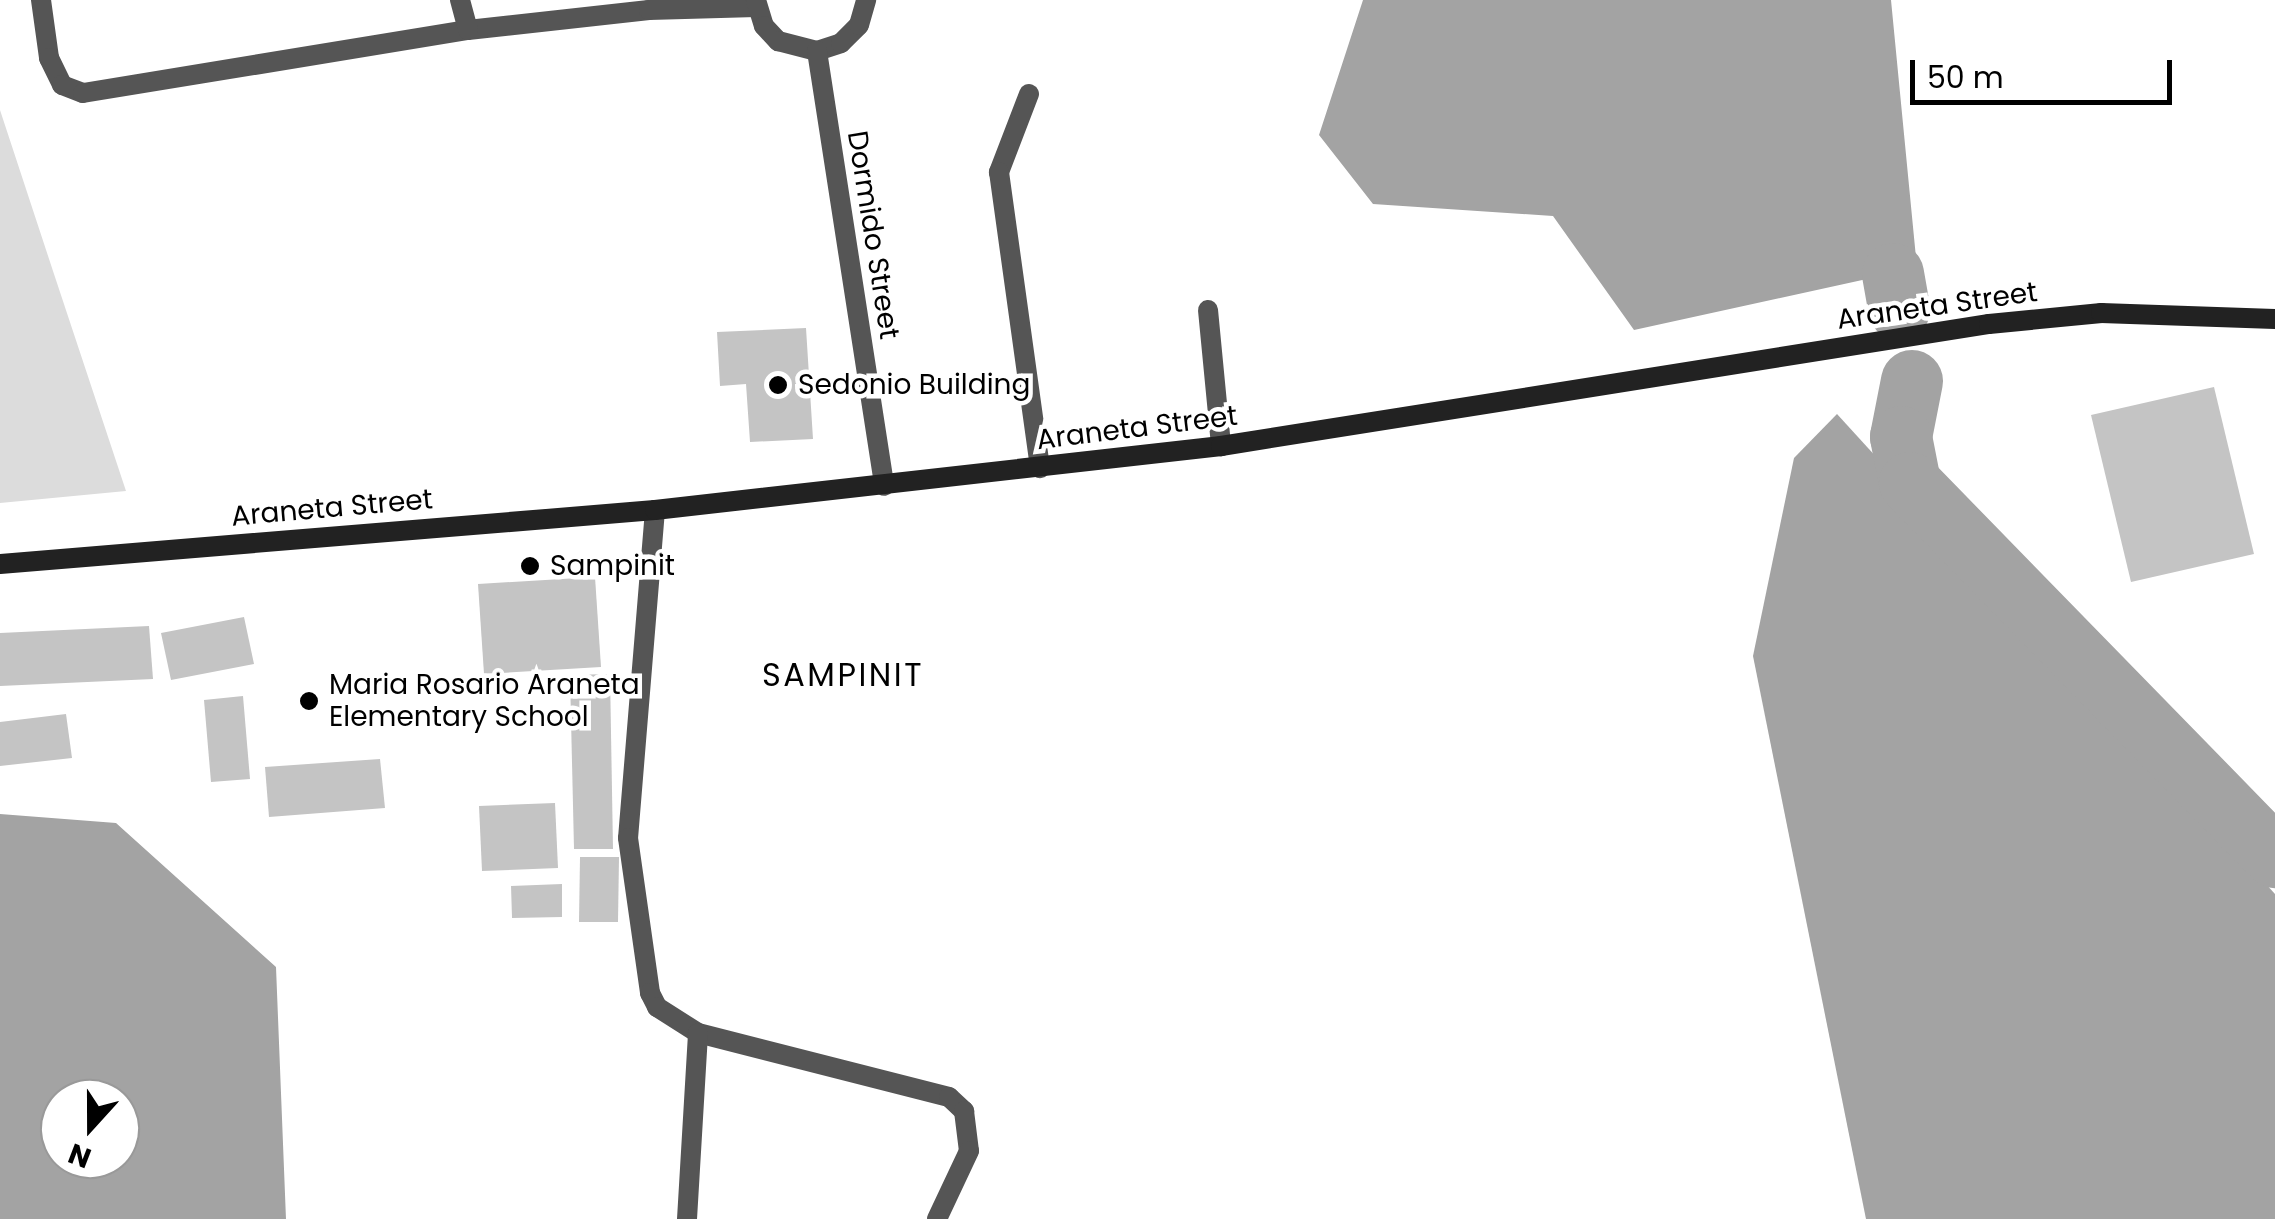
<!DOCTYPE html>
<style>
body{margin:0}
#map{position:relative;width:2275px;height:1219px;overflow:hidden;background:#fff;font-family:Poppins,sans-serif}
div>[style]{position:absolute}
.green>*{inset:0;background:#dcdcdc}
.water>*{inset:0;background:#a3a3a3}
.river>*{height:62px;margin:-31px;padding:0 31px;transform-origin:31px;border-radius:31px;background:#a3a3a3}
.building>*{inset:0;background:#c4c4c4}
.street>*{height:20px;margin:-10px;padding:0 10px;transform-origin:10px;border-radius:10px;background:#555}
.secondary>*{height:20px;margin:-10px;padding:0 10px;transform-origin:10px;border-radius:10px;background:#222}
.dots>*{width:28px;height:28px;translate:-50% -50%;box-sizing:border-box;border:5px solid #fff;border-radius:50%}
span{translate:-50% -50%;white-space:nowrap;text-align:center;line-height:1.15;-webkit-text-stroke:9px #fff;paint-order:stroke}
.street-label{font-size:28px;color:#000}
.poi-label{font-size:28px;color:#000}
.left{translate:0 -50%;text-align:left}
.quarter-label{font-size:32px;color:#000;letter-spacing:2.5px}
.north{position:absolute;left:40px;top:1079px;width:100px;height:100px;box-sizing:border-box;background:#fff;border:2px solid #999;border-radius:50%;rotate:201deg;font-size:28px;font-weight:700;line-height:40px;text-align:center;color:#000}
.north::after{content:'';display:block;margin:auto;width:35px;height:45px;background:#000;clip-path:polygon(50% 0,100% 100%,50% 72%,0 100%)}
.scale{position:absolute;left:1910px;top:60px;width:262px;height:45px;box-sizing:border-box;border:5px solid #000;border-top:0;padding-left:12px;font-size:30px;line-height:35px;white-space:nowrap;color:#000;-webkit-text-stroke:8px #fff;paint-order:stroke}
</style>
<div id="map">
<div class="green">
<div style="clip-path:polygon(0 110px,53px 271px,126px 491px,0 503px)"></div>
</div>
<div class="water">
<div style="clip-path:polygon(1363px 0,1891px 0,1917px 268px,1634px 330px,1553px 216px,1373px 204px,1319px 135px)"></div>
<div style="clip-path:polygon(1837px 414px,2275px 894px,2275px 1219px,1866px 1219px,1753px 656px,1794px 458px)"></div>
<div style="clip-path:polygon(evenodd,0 814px,116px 823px,276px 967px,286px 1219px,0 1219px,0 814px,60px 1099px,120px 1099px,120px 1159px,60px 1159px,60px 1099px)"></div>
</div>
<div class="river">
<div style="left:1893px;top:274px;width:36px;rotate:80deg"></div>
<div style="left:1912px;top:381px;width:57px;rotate:101.1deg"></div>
<div style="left:1901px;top:437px;width:47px;rotate:78.9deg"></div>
<div style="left:1910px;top:483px;width:523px;rotate:45.7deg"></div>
</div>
<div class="building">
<div style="clip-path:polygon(806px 328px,813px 439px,750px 442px,746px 384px,720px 386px,717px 332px)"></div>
<div style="clip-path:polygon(2214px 387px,2254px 554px,2131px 582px,2091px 415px)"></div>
<div style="clip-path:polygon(595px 577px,601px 667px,484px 674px,478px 584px)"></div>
<div style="clip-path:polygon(244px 617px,254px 664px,171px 680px,161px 633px)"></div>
<div style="clip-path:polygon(149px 626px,153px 679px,0 686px,0 633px)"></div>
<div style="clip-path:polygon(610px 674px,613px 849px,574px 849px,570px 675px)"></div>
<div style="clip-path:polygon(243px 696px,250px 779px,211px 782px,204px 700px)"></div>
<div style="clip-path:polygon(66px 714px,72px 758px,0 766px,0 722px)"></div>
<div style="clip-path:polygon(380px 759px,385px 808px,269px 817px,265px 767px)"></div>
<div style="clip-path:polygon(555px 803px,558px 868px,482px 871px,479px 806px)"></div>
<div style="clip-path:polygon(580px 857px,619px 857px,618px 922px,579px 922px)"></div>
<div style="clip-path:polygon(562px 884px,562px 917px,512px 918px,511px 886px)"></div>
</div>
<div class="street">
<div style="left:41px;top:0;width:59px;rotate:82.1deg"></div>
<div style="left:49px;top:58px;width:30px;rotate:64deg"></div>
<div style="left:62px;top:85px;width:22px;rotate:21deg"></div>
<div style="left:83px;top:93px;width:390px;rotate:-9.3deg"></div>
<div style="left:468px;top:30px;width:182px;rotate:-6.3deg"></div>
<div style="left:649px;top:10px;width:107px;rotate:-1.6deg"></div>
<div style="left:460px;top:0;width:31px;rotate:75deg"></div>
<div style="left:756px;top:0;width:27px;rotate:73deg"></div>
<div style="left:764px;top:26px;width:21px;rotate:47deg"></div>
<div style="left:778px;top:41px;width:40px;rotate:14.4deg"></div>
<div style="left:817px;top:51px;width:25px;rotate:-18deg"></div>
<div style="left:841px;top:43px;width:25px;rotate:-45deg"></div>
<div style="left:859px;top:25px;width:26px;rotate:-74deg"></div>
<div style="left:817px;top:51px;width:440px;rotate:81.2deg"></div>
<div style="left:1029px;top:94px;width:84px;rotate:111deg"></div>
<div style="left:999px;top:172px;width:299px;rotate:82.1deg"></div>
<div style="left:1208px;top:310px;width:137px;rotate:84.5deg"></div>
<div style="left:655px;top:510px;width:329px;rotate:94.7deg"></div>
<div style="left:628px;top:838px;width:157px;rotate:81.9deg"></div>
<div style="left:650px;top:993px;width:16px;rotate:63deg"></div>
<div style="left:657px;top:1007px;width:49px;rotate:32.4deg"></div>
<div style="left:698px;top:1033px;width:259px;rotate:14.3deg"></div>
<div style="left:949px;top:1097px;width:21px;rotate:43deg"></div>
<div style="left:964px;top:1111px;width:40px;rotate:82.9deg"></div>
<div style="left:969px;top:1151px;width:75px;rotate:115.2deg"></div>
<div style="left:687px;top:1219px;width:186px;rotate:-86.6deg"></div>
</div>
<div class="secondary">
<div style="left:0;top:564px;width:657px;rotate:-4.71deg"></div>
<div style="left:655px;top:510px;width:570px;rotate:-6.45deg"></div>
<div style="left:1221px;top:446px;width:778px;rotate:-9.03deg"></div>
<div style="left:1989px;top:324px;width:113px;rotate:-5.6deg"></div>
<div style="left:2101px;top:313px;width:174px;rotate:2deg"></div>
</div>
<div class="dots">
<div style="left:778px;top:385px;background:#000"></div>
<div style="left:530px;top:566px;background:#000"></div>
<div style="left:309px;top:701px;background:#000"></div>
</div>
<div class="street-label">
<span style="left:873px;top:235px;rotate:81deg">Dormido Street</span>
<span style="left:1937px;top:306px;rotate:-8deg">Araneta Street</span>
<span style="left:1137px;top:428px;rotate:-7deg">Araneta Street</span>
<span style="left:332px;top:508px;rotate:-5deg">Araneta Street</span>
</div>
<div class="poi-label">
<span class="left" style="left:798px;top:385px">Sedonio Building</span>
<span class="left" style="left:550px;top:566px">Sampinit</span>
<span class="left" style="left:329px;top:701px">Maria Rosario Araneta<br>Elementary School</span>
</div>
<div class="quarter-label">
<span style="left:843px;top:675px">SAMPINIT</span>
</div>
<div class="north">N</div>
<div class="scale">50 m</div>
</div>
